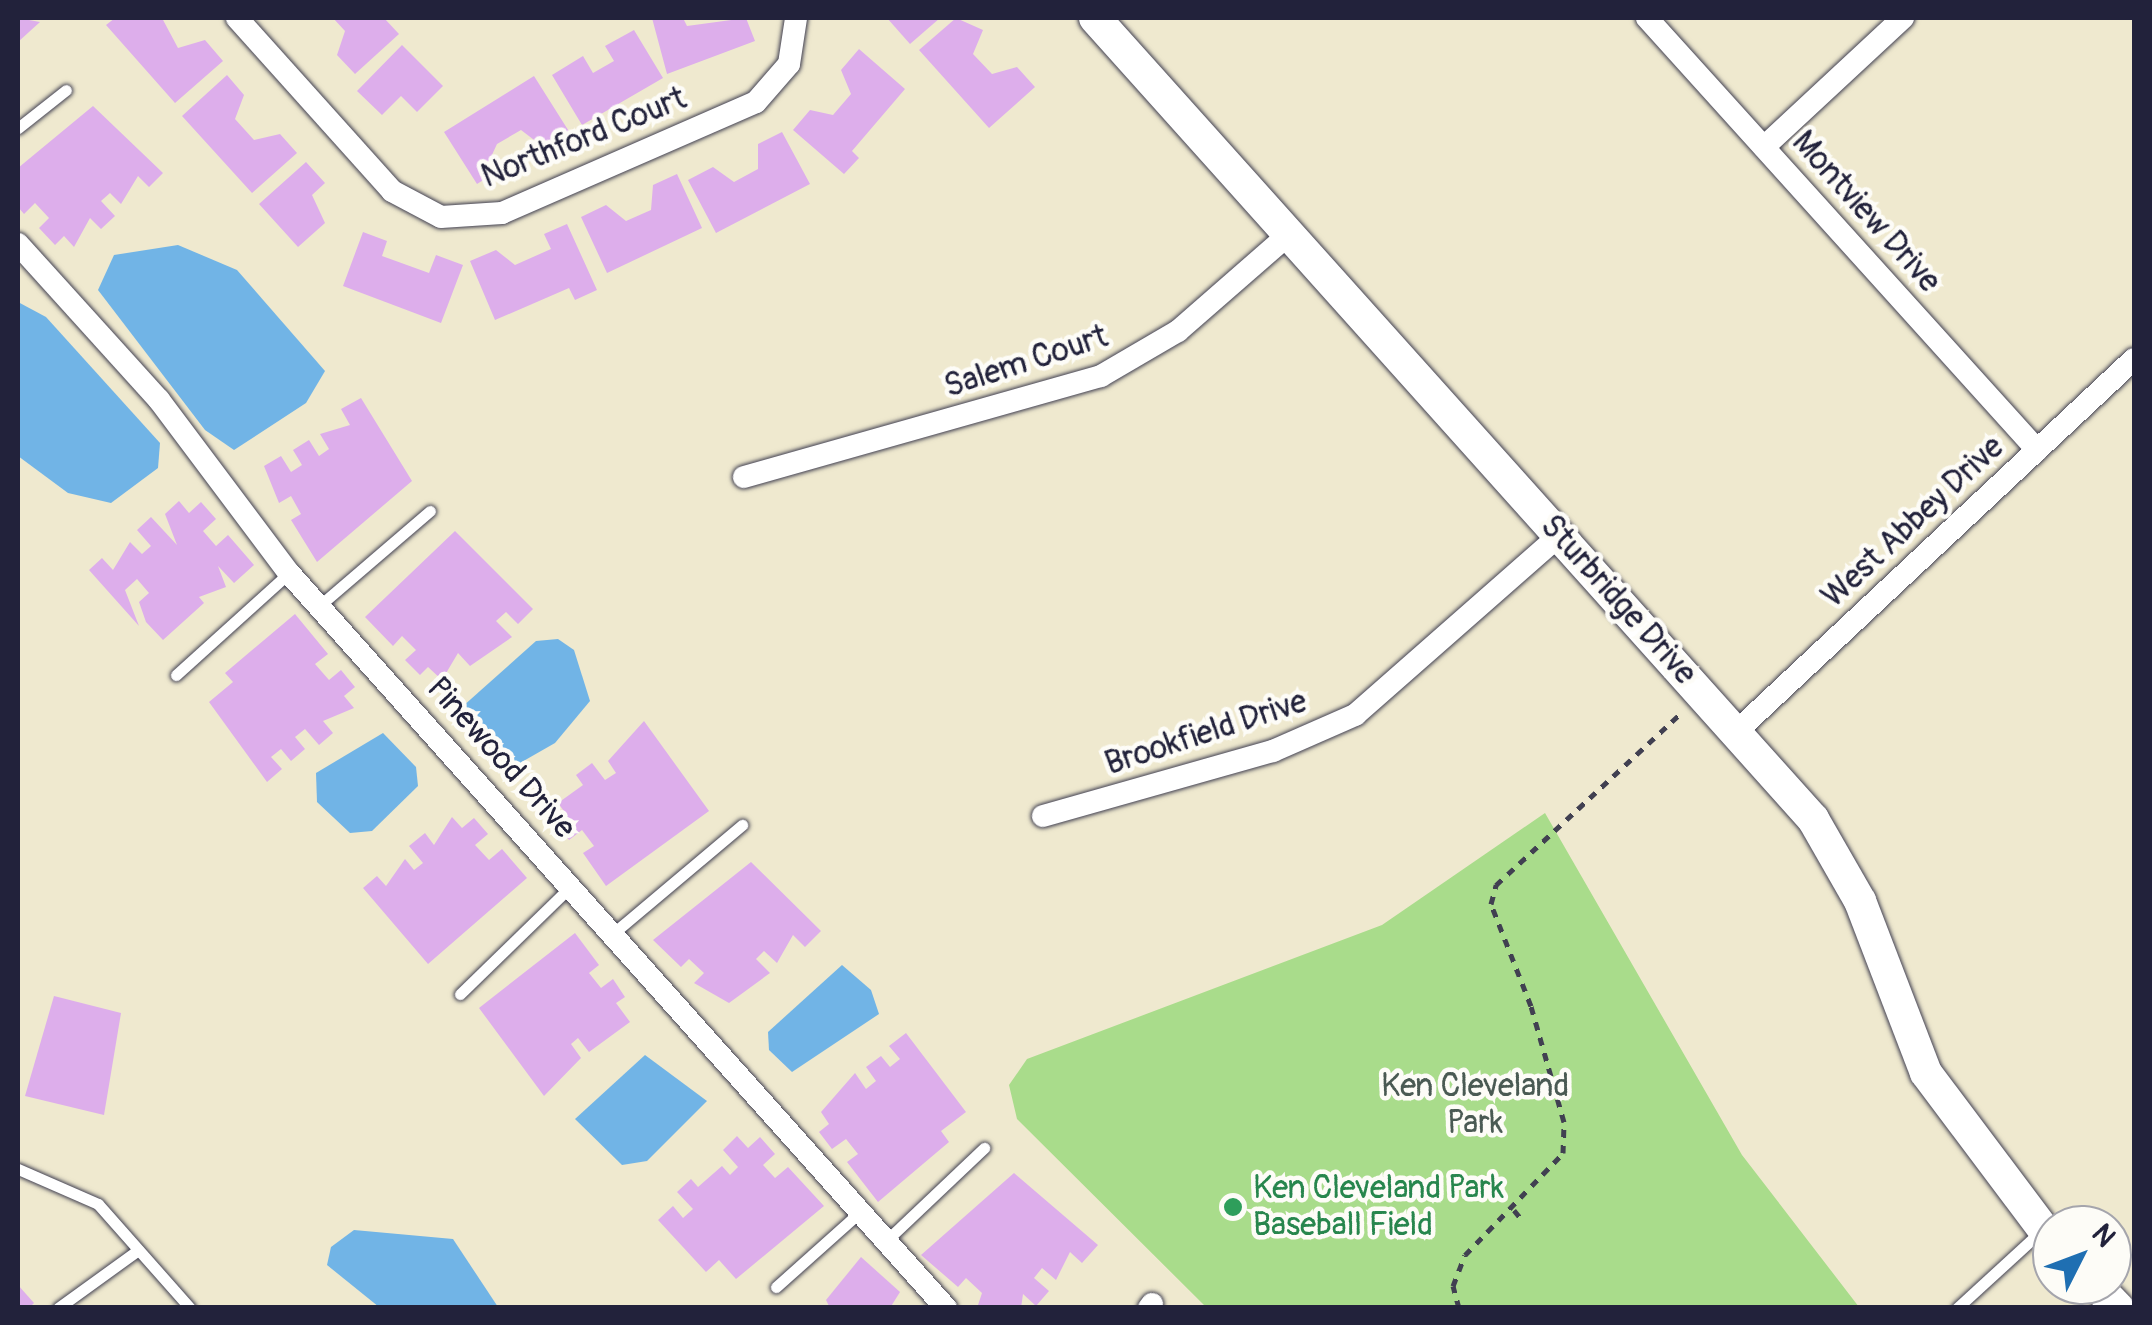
<!DOCTYPE html>
<style>
body{margin:0}
#map{position:relative;width:2152px;height:1325px;overflow:hidden;background:#efe9cf;font-family:Pangolin,sans-serif}
div>[style]{position:absolute}
.green>*{inset:0;background:#a9dc8b}
.water>*{inset:0;background:#71b4e6}
.building>*{inset:0;background:#ddaeeb}
.path>*{height:5px;margin-top:-2.5px;transform-origin:0;background:repeating-linear-gradient(90deg,#414051 0 8px,transparent 0 16px)}
.roads{filter:drop-shadow(0 0 2px #414051) drop-shadow(0 0 2px #414051)}
.lane>*{height:11px;margin:-5.5px;padding:0 5.5px;transform-origin:5.5px;border-radius:5.5px;background:#fff}
.street>*{height:22px;margin:-11px;padding:0 11px;transform-origin:11px;border-radius:11px;background:#fff}
.secondary>*{height:32px;margin:-16px;padding:0 16px;transform-origin:16px;border-radius:16px;background:#fff}
.dots>*{width:28px;height:28px;translate:-50% -50%;box-sizing:border-box;border:5px solid #fdfcf7;border-radius:50%}
span{translate:-50% -50%;white-space:nowrap;text-align:center;line-height:1.15;-webkit-text-stroke:9px #fdfcf7;paint-order:stroke}
.street-label{font-size:32px;color:#22223b}
.park-label{font-size:32px;color:#4a5a53}
.leisure-label{font-size:32px;color:#27864d}
.left{translate:0 -50%;text-align:left}
.frame{position:absolute;inset:0;border:20px solid #22223b;pointer-events:none}
.north{position:absolute;left:2032px;top:1205px;width:100px;height:100px;box-sizing:border-box;background:#fdfcf7;border:2px solid #a5a5ac;border-radius:50%;rotate:48deg;font-size:28px;font-weight:700;line-height:40px;text-align:center;color:#22223b}
.north::after{content:'';display:block;margin:auto;width:35px;height:45px;background:#1f6fb2;clip-path:polygon(50% 0,100% 100%,50% 72%,0 100%)}
</style>
<div id="map">
<div class="green">
<div style="clip-path:polygon(1545px 813px,1742px 1155px,1859px 1307px,1206px 1307px,1017px 1119px,1009px 1085px,1027px 1059px,1382px 925px)"></div>
</div>
<div class="water">
<div style="clip-path:polygon(178px 245px,237px 270px,325px 371px,306px 403px,234px 450px,205px 430px,98px 290px,114px 255px)"></div>
<div style="clip-path:polygon(18px 302px,46px 317px,160px 443px,158px 468px,111px 503px,68px 493px,18px 456px)"></div>
<div style="clip-path:polygon(536px 641px,558px 639px,574px 650px,590px 701px,555px 743px,513px 767px,482px 743px,462px 707px)"></div>
<div style="clip-path:polygon(383px 733px,416px 767px,418px 786px,372px 831px,350px 833px,317px 802px,316px 773px)"></div>
<div style="clip-path:polygon(842px 965px,871px 990px,879px 1014px,792px 1072px,769px 1050px,768px 1032px)"></div>
<div style="clip-path:polygon(645px 1055px,707px 1101px,647px 1161px,622px 1165px,575px 1119px)"></div>
<div style="clip-path:polygon(354px 1230px,453px 1239px,498px 1307px,379px 1307px,327px 1265px,331px 1247px)"></div>
</div>
<div class="building">
<div style="clip-path:polygon(18px 18px,40px 22px,18px 42px)"></div>
<div style="clip-path:polygon(115px 18px,162px 18px,178px 48px,205px 40px,223px 61px,175px 103px,106px 25px)"></div>
<div style="clip-path:polygon(333px 18px,384px 18px,399px 34px,355px 74px,337px 55px,345px 31px)"></div>
<div style="clip-path:polygon(652px 18px,683px 18px,687px 26px,746px 18px,755px 41px,667px 74px)"></div>
<div style="clip-path:polygon(887px 18px,940px 18px,910px 44px)"></div>
<div style="clip-path:polygon(956px 18px,983px 30px,973px 54px,992px 74px,1017px 67px,1035px 87px,989px 128px,919px 50px)"></div>
<div style="clip-path:polygon(634px 30px,663px 78px,582px 125px,552px 75px,583px 56px,593px 73px,614px 61px,605px 46px)"></div>
<div style="clip-path:polygon(402px 45px,443px 86px,417px 112px,401px 96px,382px 115px,357px 91px)"></div>
<div style="clip-path:polygon(859px 49px,905px 89px,852px 151px,859px 158px,844px 174px,793px 130px,810px 110px,833px 115px,851px 94px,841px 70px)"></div>
<div style="clip-path:polygon(227px 75px,244px 95px,235px 119px,254px 140px,280px 134px,297px 153px,252px 193px,182px 116px)"></div>
<div style="clip-path:polygon(534px 76px,570px 133px,546px 149px,521px 130px,497px 144px,491px 157px,499px 170px,477px 184px,444px 132px)"></div>
<div style="clip-path:polygon(93px 106px,163px 173px,149px 187px,138px 176px,121px 204px,110px 193px,101px 201px,115px 216px,101px 229px,90px 218px,74px 247px,64px 236px,55px 245px,39px 228px,49px 218px,35px 203px,24px 214px,18px 207px,18px 168px)"></div>
<div style="clip-path:polygon(782px 132px,810px 184px,716px 233px,688px 180px,713px 167px,734px 182px,758px 169px,758px 144px)"></div>
<div style="clip-path:polygon(306px 162px,325px 183px,312px 195px,325px 223px,298px 247px,259px 204px)"></div>
<div style="clip-path:polygon(677px 174px,702px 228px,607px 273px,581px 217px,606px 205px,626px 221px,651px 210px,653px 185px)"></div>
<div style="clip-path:polygon(567px 224px,597px 290px,575px 300px,569px 288px,495px 320px,470px 261px,496px 250px,515px 265px,551px 249px,544px 234px)"></div>
<div style="clip-path:polygon(363px 232px,387px 241px,382px 256px,429px 273px,436px 255px,463px 265px,441px 323px,343px 286px)"></div>
<div style="clip-path:polygon(361px 398px,412px 481px,317px 562px,291px 520px,301px 514px,291px 496px,279px 503px,264px 466px,281px 456px,291px 472px,302px 465px,293px 450px,309px 440px,319px 456px,329px 449px,320px 434px,350px 425px,341px 409px)"></div>
<div style="clip-path:polygon(179px 501px,189px 513px,201px 502px,216px 519px,203px 531px,216px 546px,228px 535px,254px 565px,234px 583px,218px 566px,226px 587px,199px 597px,204px 603px,163px 640px,146px 622px,139px 602px,149px 593px,137px 579px,125px 590px,139px 626px,89px 570px,102px 558px,113px 570px,130px 542px,142px 554px,151px 546px,137px 530px,151px 517px,177px 545px,165px 514px)"></div>
<div style="clip-path:polygon(455px 531px,533px 609px,518px 624px,506px 612px,496px 621px,512px 637px,470px 666px,458px 653px,442px 680px,428px 667px,420px 675px,405px 660px,416px 650px,402px 636px,393px 646px,365px 617px)"></div>
<div style="clip-path:polygon(295px 614px,328px 654px,315px 664px,329px 680px,341px 670px,355px 687px,344px 696px,354px 708px,323px 721px,333px 733px,319px 745px,305px 729px,295px 737px,305px 749px,291px 761px,281px 749px,271px 757px,282px 769px,267px 782px,209px 702px,233px 682px,225px 673px)"></div>
<div style="clip-path:polygon(644px 721px,709px 811px,606px 886px,583px 853px,594px 846px,582px 830px,569px 840px,556px 822px,566px 814px,558px 803px,583px 785px,576px 775px,592px 763px,605px 780px,616px 773px,608px 761px)"></div>
<div style="clip-path:polygon(452px 817px,462px 828px,474px 818px,488px 834px,475px 845px,489px 860px,502px 849px,527px 878px,428px 964px,363px 888px,377px 876px,386px 886px,405px 859px,414px 870px,423px 863px,409px 846px,425px 833px,434px 845px)"></div>
<div style="clip-path:polygon(751px 862px,821px 931px,805px 947px,793px 935px,777px 963px,764px 951px,756px 959px,770px 973px,729px 1003px,694px 983px,704px 973px,689px 959px,681px 967px,653px 940px)"></div>
<div style="clip-path:polygon(575px 933px,599px 965px,589px 973px,601px 988px,613px 979px,625px 997px,616px 1003px,630px 1022px,589px 1052px,578px 1038px,571px 1044px,581px 1058px,544px 1096px,479px 1008px)"></div>
<div style="clip-path:polygon(54px 996px,121px 1013px,104px 1115px,25px 1096px)"></div>
<div style="clip-path:polygon(906px 1033px,966px 1112px,941px 1131px,949px 1142px,878px 1202px,847px 1162px,858px 1154px,846px 1139px,832px 1149px,819px 1132px,829px 1124px,821px 1112px,855px 1073px,866px 1089px,876px 1081px,866px 1067px,881px 1056px,890px 1067px,900px 1059px,889px 1046px)"></div>
<div style="clip-path:polygon(737px 1136px,748px 1148px,760px 1137px,775px 1154px,763px 1165px,775px 1178px,788px 1167px,824px 1206px,736px 1279px,719px 1260px,706px 1272px,658px 1220px,673px 1206px,683px 1218px,693px 1209px,677px 1192px,691px 1179px,698px 1187px,722px 1166px,730px 1175px,738px 1167px,723px 1150px)"></div>
<div style="clip-path:polygon(1014px 1173px,1098px 1245px,1082px 1263px,1070px 1252px,1056px 1280px,1042px 1268px,1034px 1278px,1049px 1291px,1036px 1306px,1023px 1294px,1021px 1308px,977px 1308px,982px 1293px,966px 1278px,958px 1287px,921px 1255px)"></div>
<div style="clip-path:polygon(861px 1257px,900px 1292px,890px 1308px,830px 1308px,826px 1300px)"></div>
<div style="clip-path:polygon(18px 1285px,34px 1303px,29px 1308px,18px 1308px)"></div>
</div>
<div class="path">
<div style="left:1514px;top:1210px;width:13px;rotate:51deg"></div>
<div style="left:1459px;top:1308px;width:23px;rotate:-105deg"></div>
<div style="left:1453px;top:1286px;width:33px;rotate:-69deg"></div>
<div style="left:1465px;top:1255px;width:141px;rotate:-46.1deg"></div>
<div style="left:1563px;top:1153px;width:31px;rotate:-88deg"></div>
<div style="left:1564px;top:1122px;width:121px;rotate:-105.9deg"></div>
<div style="left:1531px;top:1006px;width:110px;rotate:-111.4deg"></div>
<div style="left:1491px;top:904px;width:20px;rotate:-75deg"></div>
<div style="left:1496px;top:885px;width:253px;rotate:-42.9deg"></div>
</div>
<div class="roads">
<div class="lane">
<div style="left:18px;top:128px;width:61px;rotate:-38.4deg"></div>
<div style="left:319px;top:606px;width:146px;rotate:-40.6deg"></div>
<div style="left:176px;top:675px;width:152px;rotate:-42.1deg"></div>
<div style="left:616px;top:931px;width:165px;rotate:-40.1deg"></div>
<div style="left:460px;top:994px;width:156px;rotate:-44.2deg"></div>
<div style="left:18px;top:1169px;width:87px;rotate:23.6deg"></div>
<div style="left:98px;top:1204px;width:139px;rotate:48.5deg"></div>
<div style="left:887px;top:1240px;width:134px;rotate:-43.5deg"></div>
<div style="left:776px;top:1287px;width:114px;rotate:-41.8deg"></div>
<div style="left:58px;top:1308px;width:99px;rotate:-35.9deg"></div>
<div style="left:1957px;top:1308px;width:115px;rotate:-42.5deg"></div>
</div>
<div class="street">
<div style="left:237px;top:18px;width:232px;rotate:48.1deg"></div>
<div style="left:392px;top:191px;width:55px;rotate:28deg"></div>
<div style="left:441px;top:217px;width:61px;rotate:-3.8deg"></div>
<div style="left:502px;top:213px;width:277px;rotate:-23.6deg"></div>
<div style="left:756px;top:102px;width:50px;rotate:-49deg"></div>
<div style="left:789px;top:64px;width:47px;rotate:-81.3deg"></div>
<div style="left:1647px;top:18px;width:582px;rotate:47.92deg"></div>
<div style="left:1764px;top:147px;width:190px;rotate:-42.9deg"></div>
<div style="left:18px;top:244px;width:210px;rotate:47.9deg"></div>
<div style="left:159px;top:400px;width:216px;rotate:53.1deg"></div>
<div style="left:289px;top:573px;width:986px;rotate:48.21deg"></div>
<div style="left:744px;top:477px;width:371px;rotate:-15.8deg"></div>
<div style="left:1101px;top:376px;width:89px;rotate:-30.3deg"></div>
<div style="left:1178px;top:331px;width:147px;rotate:-41.1deg"></div>
<div style="left:1736px;top:732px;width:545px;rotate:-43.14deg"></div>
<div style="left:1043px;top:816px;width:239px;rotate:-15.8deg"></div>
<div style="left:1273px;top:751px;width:90px;rotate:-23.7deg"></div>
<div style="left:1355px;top:715px;width:273px;rotate:-41.3deg"></div>
<div style="left:1149px;top:1308px;width:5px;rotate:-53deg"></div>
</div>
<div class="secondary">
<div style="left:1095px;top:18px;width:1076px;rotate:48.13deg"></div>
<div style="left:1813px;top:819px;width:95px;rotate:60.2deg"></div>
<div style="left:1860px;top:901px;width:184px;rotate:69deg"></div>
<div style="left:1926px;top:1073px;width:210px;rotate:53.1deg"></div>
<div style="left:2096px;top:1285px;width:32px;rotate:46deg"></div>
</div>
</div>
<div class="dots">
<div style="left:1233px;top:1207px;background:#2e9e5b"></div>
</div>
<div class="street-label">
<span style="left:584px;top:138px;rotate:-22deg">Northford Court</span>
<span style="left:1866px;top:212px;rotate:48deg">Montview Drive</span>
<span style="left:1026px;top:362px;rotate:-18deg">Salem Court</span>
<span style="left:1913px;top:522px;rotate:-43deg">West Abbey Drive</span>
<span style="left:1618px;top:600px;rotate:48deg">Sturbridge Drive</span>
<span style="left:1206px;top:733px;rotate:-18deg">Brookfield Drive</span>
<span style="left:501px;top:758px;rotate:48deg">Pinewood Drive</span>
</div>
<div class="park-label">
<span style="left:1475px;top:1105px">Ken Cleveland<br>Park</span>
</div>
<div class="leisure-label">
<span class="left" style="left:1253px;top:1207px">Ken Cleveland Park<br>Baseball Field</span>
</div>
<div class="frame"></div>
<div class="north">N</div>
</div>
